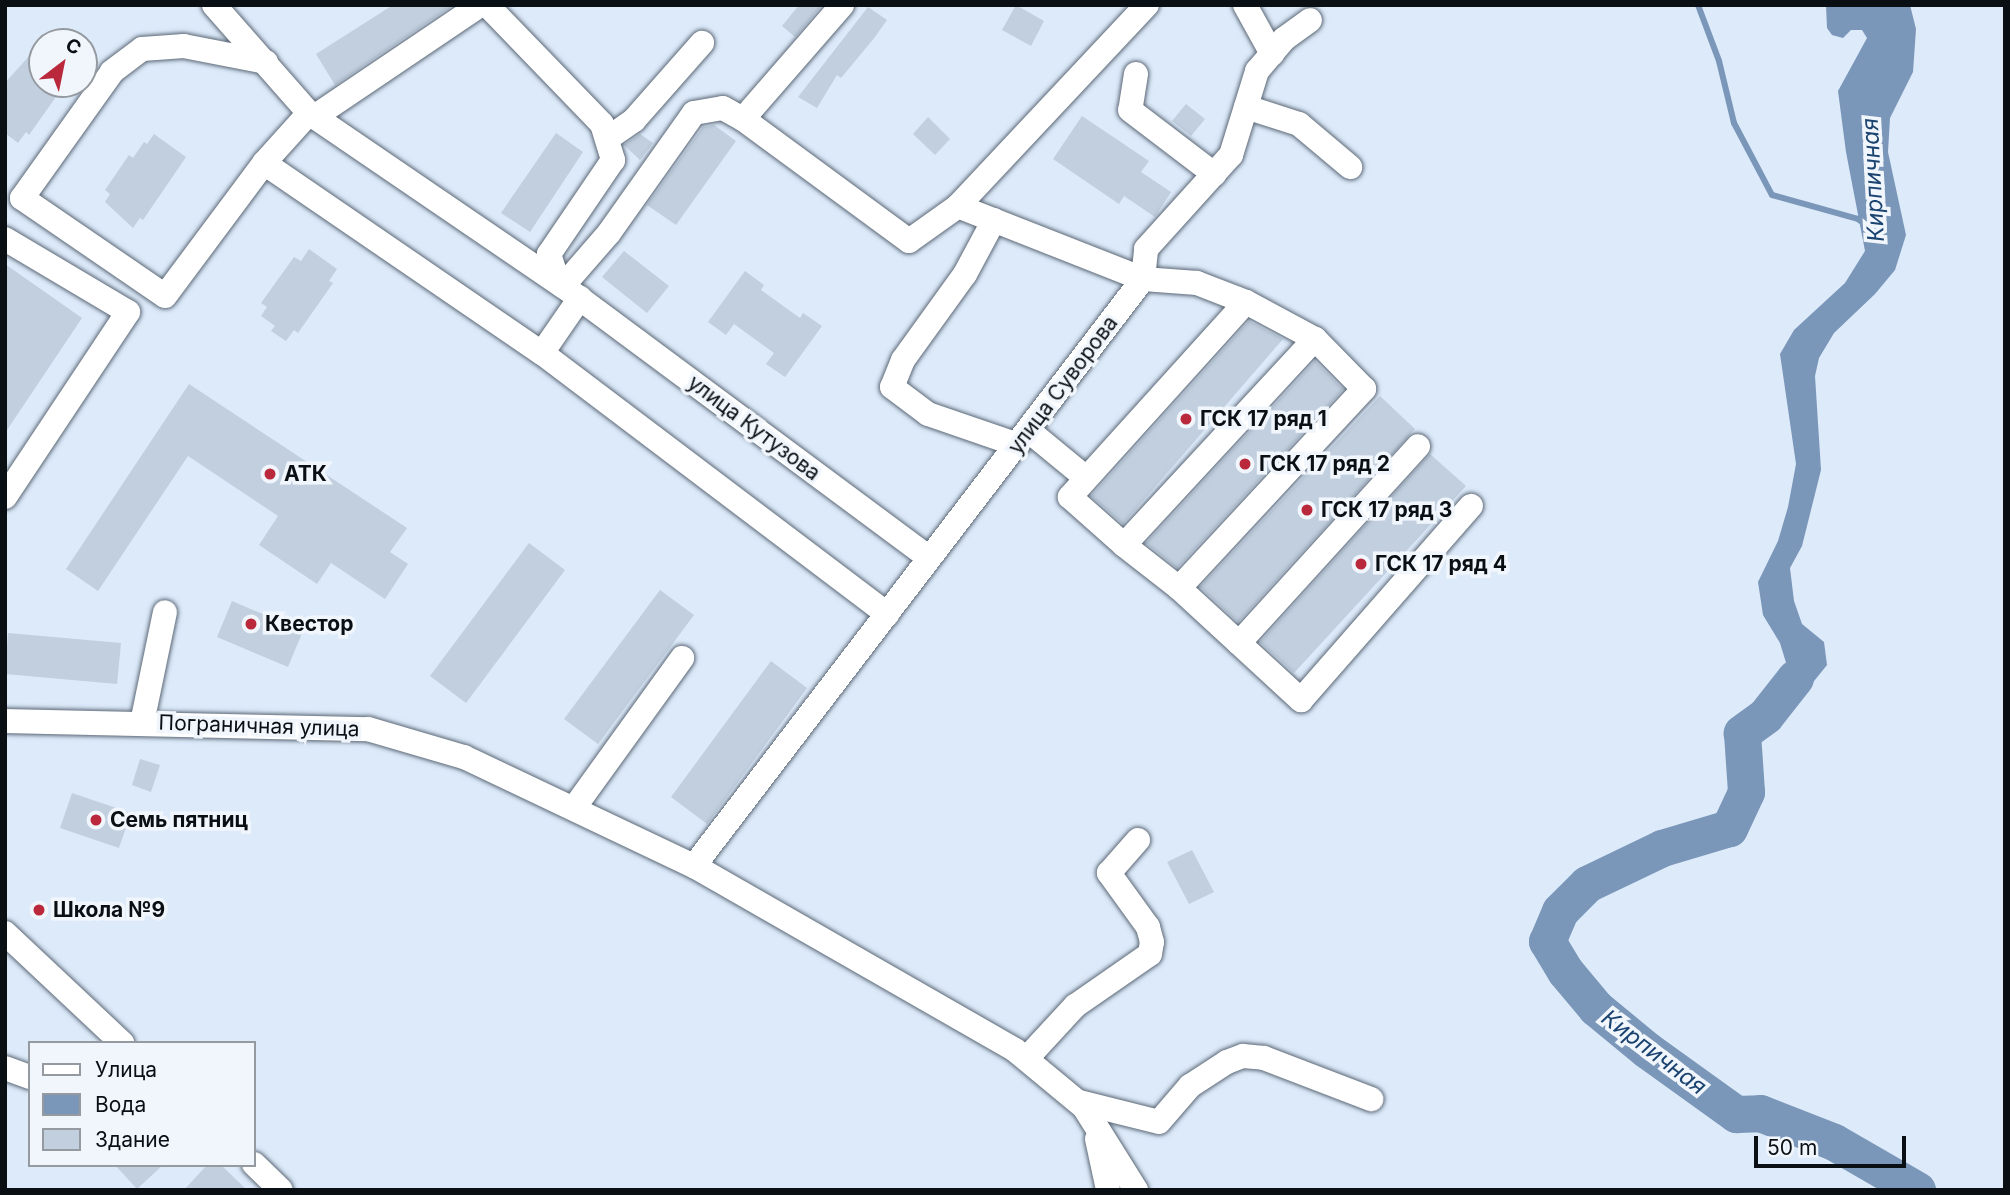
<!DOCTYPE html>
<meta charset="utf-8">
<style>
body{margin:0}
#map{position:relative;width:2010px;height:1195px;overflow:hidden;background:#dceafa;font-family:Inter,sans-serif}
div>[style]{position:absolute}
.water>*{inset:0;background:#7a96b8}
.stream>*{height:6px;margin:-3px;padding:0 3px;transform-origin:3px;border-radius:3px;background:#7a96b8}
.river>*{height:37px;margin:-18.5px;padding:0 18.5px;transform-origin:18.5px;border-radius:18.5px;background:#7a96b8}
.building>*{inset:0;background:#c1cfdf}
.roads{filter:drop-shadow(0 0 2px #5c6876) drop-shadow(0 0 2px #5c6876)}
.minor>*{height:24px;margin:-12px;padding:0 12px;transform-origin:12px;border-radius:12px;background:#fff}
.dots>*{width:19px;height:19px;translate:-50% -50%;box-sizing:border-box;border:4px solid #f1f6fd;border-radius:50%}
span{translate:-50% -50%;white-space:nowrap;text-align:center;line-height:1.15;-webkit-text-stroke:7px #f1f6fd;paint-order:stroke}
.street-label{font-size:21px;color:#0a0f14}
.poi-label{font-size:21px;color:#0a0f14;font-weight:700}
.left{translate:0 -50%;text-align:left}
.water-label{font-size:23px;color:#1b4370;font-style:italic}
.frame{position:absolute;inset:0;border:7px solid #0a0f14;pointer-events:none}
.legend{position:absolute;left:28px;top:1041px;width:228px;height:126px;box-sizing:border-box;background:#f1f6fd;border:2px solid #959aa0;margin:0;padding:9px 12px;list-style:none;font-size:21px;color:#0a0f14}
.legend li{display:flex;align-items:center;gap:14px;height:35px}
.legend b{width:35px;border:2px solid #959aa0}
.north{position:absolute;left:28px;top:28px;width:70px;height:70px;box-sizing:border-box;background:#f1f6fd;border:2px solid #959aa0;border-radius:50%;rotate:32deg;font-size:19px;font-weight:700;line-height:28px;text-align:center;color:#0a0f14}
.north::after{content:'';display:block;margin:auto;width:24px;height:32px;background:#b9283b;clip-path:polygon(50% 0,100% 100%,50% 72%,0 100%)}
.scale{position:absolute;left:1754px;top:1136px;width:152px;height:32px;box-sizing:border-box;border:4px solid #0a0f14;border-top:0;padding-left:9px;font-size:21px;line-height:24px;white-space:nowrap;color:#0a0f14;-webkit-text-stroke:5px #f1f6fd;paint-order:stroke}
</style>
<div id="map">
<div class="water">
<div style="clip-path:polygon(1826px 5px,1910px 5px,1916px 29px,1913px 72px,1890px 118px,1888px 152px,1906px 235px,1895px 270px,1875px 294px,1834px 333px,1819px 358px,1815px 376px,1821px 470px,1802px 546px,1790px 568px,1794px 601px,1802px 624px,1824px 642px,1827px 665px,1798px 701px,1765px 716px,1771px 695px,1787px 666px,1780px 643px,1763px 615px,1758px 582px,1778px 541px,1788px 507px,1796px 464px,1780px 354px,1794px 330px,1845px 283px,1865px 251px,1846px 152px,1838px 91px,1867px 38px,1862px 30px,1851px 30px,1843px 38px,1832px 35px,1827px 28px)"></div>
</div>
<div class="stream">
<div style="left:1698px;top:5px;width:60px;rotate:69.4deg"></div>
<div style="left:1719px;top:61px;width:64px;rotate:76.4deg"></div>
<div style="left:1734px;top:123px;width:81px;rotate:62.2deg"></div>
<div style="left:1772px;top:195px;width:89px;rotate:15.6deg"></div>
<div style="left:1858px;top:219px;width:9px;rotate:36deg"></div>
</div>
<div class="river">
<div style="left:1795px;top:678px;width:48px;rotate:128.3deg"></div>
<div style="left:1765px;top:716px;width:29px;rotate:144deg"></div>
<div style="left:1742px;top:733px;width:59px;rotate:86.1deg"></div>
<div style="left:1746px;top:792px;width:40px;rotate:115deg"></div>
<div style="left:1729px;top:828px;width:70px;rotate:163.4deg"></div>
<div style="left:1662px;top:848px;width:83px;rotate:154.4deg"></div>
<div style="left:1587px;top:884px;width:38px;rotate:135deg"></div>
<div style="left:1560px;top:911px;width:33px;rotate:113deg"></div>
<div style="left:1547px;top:941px;width:35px;rotate:59deg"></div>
<div style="left:1565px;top:971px;width:48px;rotate:50deg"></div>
<div style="left:1596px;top:1008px;width:66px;rotate:39.5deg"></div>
<div style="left:1647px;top:1050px;width:110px;rotate:35.7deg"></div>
<div style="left:1736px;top:1114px;width:24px;rotate:-2deg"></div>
<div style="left:1760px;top:1113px;width:79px;rotate:21.4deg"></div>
<div style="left:1834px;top:1142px;width:96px;rotate:30deg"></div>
</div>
<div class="building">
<div style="clip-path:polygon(393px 5px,453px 5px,335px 85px,316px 54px)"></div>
<div style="clip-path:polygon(799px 5px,822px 5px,795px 37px,782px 26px)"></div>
<div style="clip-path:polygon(1016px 5px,1044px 21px,1031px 46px,1002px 30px)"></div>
<div style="clip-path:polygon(868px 7px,887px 20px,875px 37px,841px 78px,837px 75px,817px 108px,798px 97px)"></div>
<div style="clip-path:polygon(29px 56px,42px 64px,42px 84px,65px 84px,29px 135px,26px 132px,18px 143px,5px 133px,5px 83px)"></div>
<div style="clip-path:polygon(1186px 104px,1205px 119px,1191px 136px,1172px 121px)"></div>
<div style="clip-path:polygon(1082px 116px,1149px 161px,1141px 172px,1171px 192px,1155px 217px,1124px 196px,1119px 204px,1053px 159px)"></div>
<div style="clip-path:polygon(928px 117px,950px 139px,935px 155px,913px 134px)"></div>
<div style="clip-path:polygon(714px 125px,736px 141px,676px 225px,647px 205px,703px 127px)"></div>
<div style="clip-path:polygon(556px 133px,583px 152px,530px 232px,501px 213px)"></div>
<div style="clip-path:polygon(154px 134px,186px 157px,143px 220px,140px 218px,133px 228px,105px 202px,110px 194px,105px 190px,129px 155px,133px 158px,144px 142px,147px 144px)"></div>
<div style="clip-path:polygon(640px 134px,653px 143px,640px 160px,624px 145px)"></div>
<div style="clip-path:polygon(309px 249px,337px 269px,329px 281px,333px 283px,298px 333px,294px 330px,286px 341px,271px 331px,275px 326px,261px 316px,267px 307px,261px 303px,294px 257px,301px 261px)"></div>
<div style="clip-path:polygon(624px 251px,669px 286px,647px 313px,602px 277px)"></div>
<div style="clip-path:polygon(5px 264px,82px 318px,5px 433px)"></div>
<div style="clip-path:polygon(745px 271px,764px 285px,761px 290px,800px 318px,803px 313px,822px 326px,785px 377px,766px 364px,774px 353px,734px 324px,726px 335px,708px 322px)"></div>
<div style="clip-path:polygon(1249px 321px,1283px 339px,1123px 524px,1091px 496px)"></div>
<div style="clip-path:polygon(1315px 361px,1343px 389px,1341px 392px,1177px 568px,1146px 543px)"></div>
<div style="clip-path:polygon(189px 384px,407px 528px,390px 552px,408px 564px,385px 599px,331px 563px,317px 584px,259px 545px,278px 516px,188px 456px,98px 591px,66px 569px)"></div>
<div style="clip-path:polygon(1380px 396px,1415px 429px,1238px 622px,1200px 587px)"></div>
<div style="clip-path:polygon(1430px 454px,1466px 486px,1294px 673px,1260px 642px)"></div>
<div style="clip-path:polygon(529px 543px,565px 570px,466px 703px,430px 676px)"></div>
<div style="clip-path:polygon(660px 590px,694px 615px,598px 744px,564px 719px)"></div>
<div style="clip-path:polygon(232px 601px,303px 631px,288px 667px,217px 637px)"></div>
<div style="clip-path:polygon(8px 633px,121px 643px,117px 684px,5px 674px)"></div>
<div style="clip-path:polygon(771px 661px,807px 688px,707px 824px,671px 797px)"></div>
<div style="clip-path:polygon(140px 759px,160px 765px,151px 792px,132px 785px)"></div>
<div style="clip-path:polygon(72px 793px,131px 813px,119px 848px,60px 828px)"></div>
<div style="clip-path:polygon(1192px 850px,1214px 892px,1189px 904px,1167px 862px)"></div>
<div style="clip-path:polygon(115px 1165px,163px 1165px,137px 1189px)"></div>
<div style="clip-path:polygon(207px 1165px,221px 1165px,247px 1190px,184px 1190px)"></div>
</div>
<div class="roads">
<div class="minor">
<div style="left:214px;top:5px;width:144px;rotate:48.7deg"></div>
<div style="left:309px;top:113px;width:307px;rotate:34.3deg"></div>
<div style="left:563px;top:286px;width:455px;rotate:36.6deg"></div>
<div style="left:487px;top:5px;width:165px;rotate:46deg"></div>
<div style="left:602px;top:124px;width:38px;rotate:73deg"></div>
<div style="left:613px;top:160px;width:114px;rotate:124.2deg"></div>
<div style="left:549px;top:254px;width:29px;rotate:72deg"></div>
<div style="left:1245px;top:5px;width:56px;rotate:61.1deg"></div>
<div style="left:266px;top:62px;width:84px;rotate:-169deg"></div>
<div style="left:184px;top:46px;width:42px;rotate:175.9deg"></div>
<div style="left:142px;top:49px;width:38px;rotate:143deg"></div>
<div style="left:112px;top:72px;width:155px;rotate:125.5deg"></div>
<div style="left:22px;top:198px;width:173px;rotate:34.4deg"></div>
<div style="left:165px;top:296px;width:166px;rotate:-53.3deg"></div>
<div style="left:264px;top:163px;width:67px;rotate:-48deg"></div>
<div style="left:1136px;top:74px;width:36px;rotate:99deg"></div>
<div style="left:1130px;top:110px;width:106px;rotate:37.3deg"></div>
<div style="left:1246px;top:107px;width:56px;rotate:17.8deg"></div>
<div style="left:1299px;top:124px;width:67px;rotate:40.1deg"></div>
<div style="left:314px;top:117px;width:200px;rotate:-34deg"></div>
<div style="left:743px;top:119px;width:151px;rotate:-49deg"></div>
<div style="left:607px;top:139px;width:33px;rotate:-35deg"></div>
<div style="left:634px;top:120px;width:103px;rotate:-48.6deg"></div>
<div style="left:264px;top:163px;width:337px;rotate:34.4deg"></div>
<div style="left:542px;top:353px;width:433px;rotate:37.1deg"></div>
<div style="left:994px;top:220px;width:61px;rotate:118.2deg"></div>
<div style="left:965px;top:274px;width:106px;rotate:125.8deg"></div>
<div style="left:903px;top:360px;width:29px;rotate:112deg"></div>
<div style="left:892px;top:387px;width:45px;rotate:36.9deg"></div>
<div style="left:928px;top:414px;width:95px;rotate:19deg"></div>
<div style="left:5px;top:239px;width:143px;rotate:30.7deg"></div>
<div style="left:128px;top:312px;width:222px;rotate:123.6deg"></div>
<div style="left:563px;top:286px;width:70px;rotate:-49deg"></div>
<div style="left:609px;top:233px;width:147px;rotate:-54.7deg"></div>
<div style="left:694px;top:113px;width:29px;rotate:-10deg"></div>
<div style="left:723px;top:108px;width:23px;rotate:29deg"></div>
<div style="left:743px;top:119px;width:206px;rotate:36.3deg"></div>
<div style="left:909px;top:241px;width:60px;rotate:-35.5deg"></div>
<div style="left:1246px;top:302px;width:263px;rotate:132.1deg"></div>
<div style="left:1070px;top:497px;width:72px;rotate:41.6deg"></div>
<div style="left:1124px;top:545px;width:70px;rotate:38deg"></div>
<div style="left:1179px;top:588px;width:166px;rotate:42.6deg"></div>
<div style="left:1301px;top:700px;width:258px;rotate:-48.8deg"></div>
<div style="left:542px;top:353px;width:67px;rotate:-55.4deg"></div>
<div style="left:1029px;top:431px;width:74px;rotate:39.5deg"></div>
<div style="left:1124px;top:545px;width:281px;rotate:-47.2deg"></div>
<div style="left:1179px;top:588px;width:272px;rotate:-47.1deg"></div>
<div style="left:1364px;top:389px;width:70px;rotate:-134.4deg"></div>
<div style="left:1315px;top:339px;width:78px;rotate:-151.8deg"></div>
<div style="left:1246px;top:302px;width:53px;rotate:-158.8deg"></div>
<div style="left:1197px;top:283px;width:54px;rotate:-175.8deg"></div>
<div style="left:1143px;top:279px;width:30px;rotate:-84deg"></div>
<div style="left:1146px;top:249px;width:127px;rotate:-47.9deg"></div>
<div style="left:1231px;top:155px;width:88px;rotate:-72.8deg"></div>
<div style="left:1257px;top:71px;width:42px;rotate:-49.8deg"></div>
<div style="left:1284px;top:39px;width:32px;rotate:-36deg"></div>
<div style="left:1239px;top:643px;width:266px;rotate:-47.7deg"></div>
<div style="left:5px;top:721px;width:363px;rotate:1.3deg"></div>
<div style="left:368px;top:729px;width:100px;rotate:16.3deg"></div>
<div style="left:464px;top:757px;width:255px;rotate:25.4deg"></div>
<div style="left:694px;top:866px;width:370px;rotate:29.8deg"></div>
<div style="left:1015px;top:1050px;width:89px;rotate:39.6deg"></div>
<div style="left:1084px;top:1107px;width:98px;rotate:57.9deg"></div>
<div style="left:142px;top:723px;width:113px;rotate:-78.3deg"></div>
<div style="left:574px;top:808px;width:185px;rotate:-54.2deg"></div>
<div style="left:694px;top:866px;width:739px;rotate:-52.59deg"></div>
<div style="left:1143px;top:279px;width:199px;rotate:-158.5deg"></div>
<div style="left:958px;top:206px;width:276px;rotate:-46.8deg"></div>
<div style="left:5px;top:933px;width:161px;rotate:43.2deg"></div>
<div style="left:1027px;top:1058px;width:71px;rotate:-47.3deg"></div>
<div style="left:1075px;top:1006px;width:91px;rotate:-34.7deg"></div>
<div style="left:1150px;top:954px;width:12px;rotate:-81deg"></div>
<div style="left:1152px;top:942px;width:16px;rotate:-105deg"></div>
<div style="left:1148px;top:927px;width:67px;rotate:-125.8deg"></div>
<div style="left:1109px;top:873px;width:44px;rotate:-48.7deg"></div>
<div style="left:5px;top:1068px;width:27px;rotate:20deg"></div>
<div style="left:1079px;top:1102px;width:82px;rotate:14deg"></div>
<div style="left:1159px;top:1122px;width:48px;rotate:-49.3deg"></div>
<div style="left:1190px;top:1086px;width:44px;rotate:-33deg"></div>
<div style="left:1227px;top:1062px;width:17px;rotate:-21deg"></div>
<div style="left:1243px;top:1056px;width:21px;rotate:5deg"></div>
<div style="left:1264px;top:1058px;width:115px;rotate:21deg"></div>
<div style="left:1097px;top:1139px;width:52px;rotate:77.8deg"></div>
<div style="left:254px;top:1164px;width:37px;rotate:44deg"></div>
</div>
</div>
<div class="dots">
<div style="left:1186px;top:419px;background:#b9283b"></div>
<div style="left:1245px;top:464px;background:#b9283b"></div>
<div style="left:270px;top:474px;background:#b9283b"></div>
<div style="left:1307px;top:510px;background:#b9283b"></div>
<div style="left:1361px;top:564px;background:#b9283b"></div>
<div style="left:251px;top:624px;background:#b9283b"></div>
<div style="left:96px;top:820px;background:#b9283b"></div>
<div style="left:39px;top:910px;background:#b9283b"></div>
</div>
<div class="street-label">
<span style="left:1063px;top:385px;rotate:-53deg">улица Суворова</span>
<span style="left:754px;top:428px;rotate:37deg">улица Кутузова</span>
<span style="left:259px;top:726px;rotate:2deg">Пограничная улица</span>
</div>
<div class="poi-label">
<span class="left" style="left:1200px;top:419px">ГСК 17 ряд 1</span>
<span class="left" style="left:1259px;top:464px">ГСК 17 ряд 2</span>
<span class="left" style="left:284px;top:474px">АТК</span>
<span class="left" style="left:1321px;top:510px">ГСК 17 ряд 3</span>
<span class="left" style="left:1375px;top:564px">ГСК 17 ряд 4</span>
<span class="left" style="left:265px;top:624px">Квестор</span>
<span class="left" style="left:110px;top:820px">Семь пятниц</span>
<span class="left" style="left:53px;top:910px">Школа №9</span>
</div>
<div class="water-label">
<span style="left:1873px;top:180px;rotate:-93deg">Кирпичная</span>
<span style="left:1654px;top:1052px;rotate:37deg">Кирпичная</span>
</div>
<div class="frame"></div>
<ul class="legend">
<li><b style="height:9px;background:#fff"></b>Улица</li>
<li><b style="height:19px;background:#7a96b8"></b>Вода</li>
<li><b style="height:19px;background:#c1cfdf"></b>Здание</li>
</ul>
<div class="north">С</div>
<div class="scale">50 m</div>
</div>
